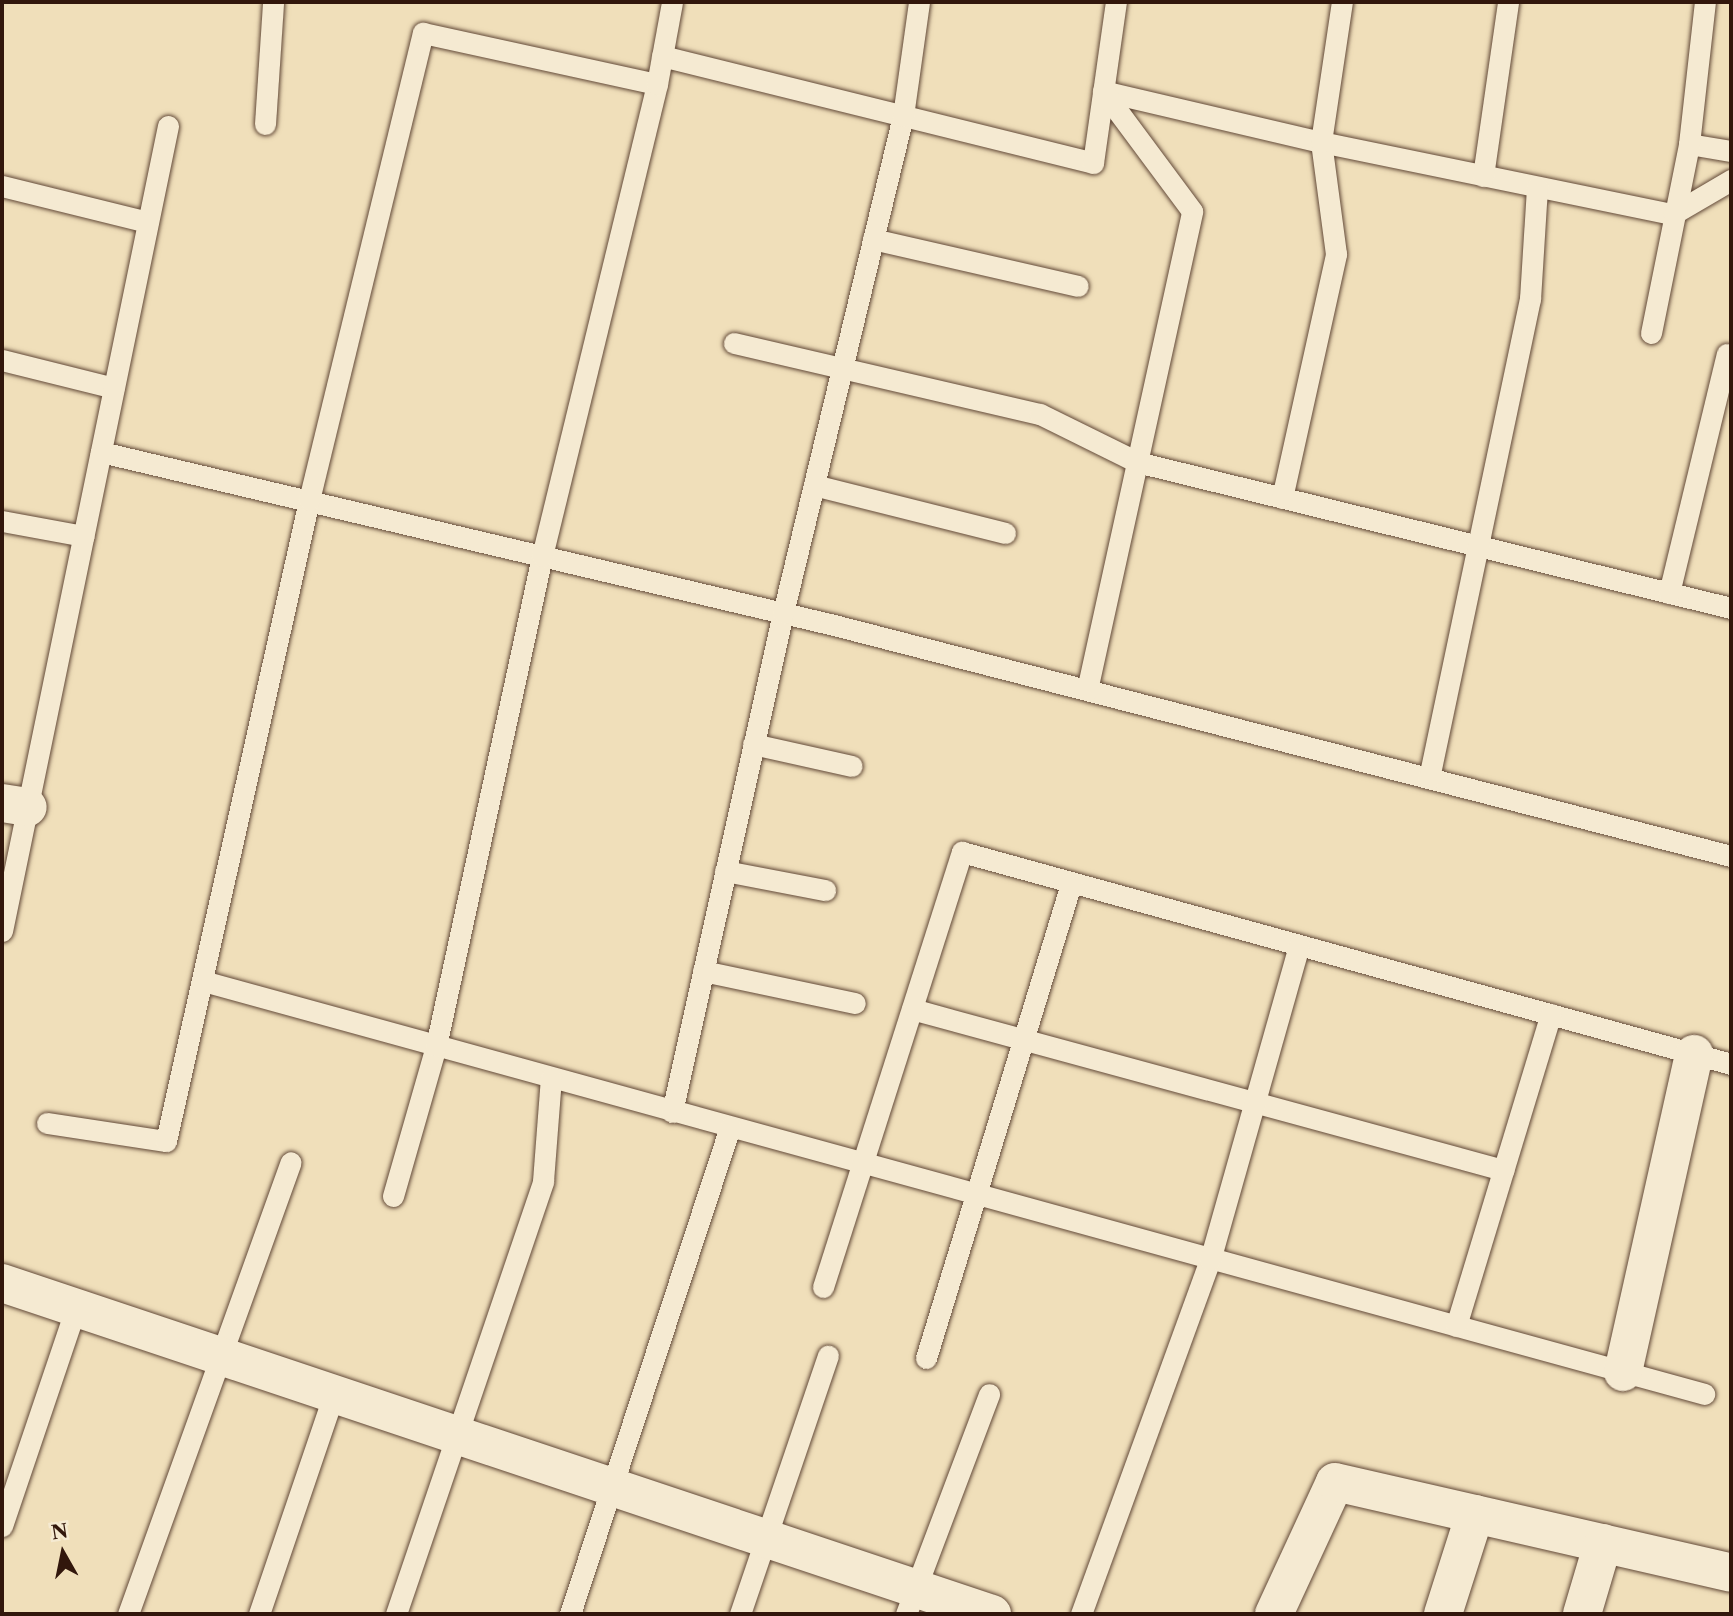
<!DOCTYPE html>
<style>
body{margin:0}
#map{position:relative;width:1733px;height:1616px;overflow:hidden;background:#f0dfba;font-family:"Libre Caslon Text",serif}
div>[style]{position:absolute}
.roads{filter:drop-shadow(0 0 2px #624938) drop-shadow(0 0 2px #624938)}
.service>*{height:21px;margin:-10.5px;padding:0 10.5px;transform-origin:10.5px;border-radius:10.5px;background:#f5ead2}
.minor>*{height:38px;margin:-19px;padding:0 19px;transform-origin:19px;border-radius:19px;background:#f5ead2}
span{translate:-50% -50%;white-space:nowrap;text-align:center;line-height:1.15;-webkit-text-stroke:5px #f5ead2;paint-order:stroke}
.frame{position:absolute;inset:0;border:4px solid #32170c;pointer-events:none}
.north{position:absolute;left:28px;top:1518px;width:70px;height:70px;-webkit-text-stroke:5px #f5ead2;paint-order:stroke;rotate:351deg;font-size:19px;font-weight:700;line-height:28px;text-align:center;color:#32170c}
.north::after{content:'';display:block;margin:auto;width:24px;height:32px;background:#32170c;clip-path:polygon(50% 0,100% 100%,50% 72%,0 100%)}
</style>
<div id="map">
<div class="roads">
<div class="service">
<div style="left:662px;top:56px;width:444px;rotate:13.9deg"></div>
<div style="left:1093px;top:163px;width:163px;rotate:-81.9deg"></div>
<div style="left:1103px;top:91px;width:224px;rotate:13.2deg"></div>
<div style="left:1321px;top:142px;width:359px;rotate:11.6deg"></div>
<div style="left:1673px;top:214px;width:67px;rotate:-30.4deg"></div>
<div style="left:265px;top:124px;width:122px;rotate:-86.2deg"></div>
<div style="left:1689px;top:144px;width:43px;rotate:9.5deg"></div>
<div style="left:1483px;top:176px;width:176px;rotate:-81.8deg"></div>
<div style="left:2px;top:186px;width:150px;rotate:13.9deg"></div>
<div style="left:873px;top:239px;width:210px;rotate:12.9deg"></div>
<div style="left:1651px;top:333px;width:193px;rotate:-78.6deg"></div>
<div style="left:1689px;top:144px;width:143px;rotate:-83.6deg"></div>
<div style="left:734px;top:343px;width:314px;rotate:13.1deg"></div>
<div style="left:1040px;top:414px;width:108px;rotate:26.3deg"></div>
<div style="left:1137px;top:462px;width:612px;rotate:13.81deg"></div>
<div style="left:2px;top:360px;width:115px;rotate:14deg"></div>
<div style="left:101px;top:452px;width:749px;rotate:13.28deg"></div>
<div style="left:830px;top:624px;width:930px;rotate:14.44deg"></div>
<div style="left:814px;top:485px;width:197px;rotate:14.1deg"></div>
<div style="left:1282px;top:498px;width:250px;rotate:-77.5deg"></div>
<div style="left:1336px;top:254px;width:113px;rotate:-97.6deg"></div>
<div style="left:1321px;top:142px;width:142px;rotate:-81.5deg"></div>
<div style="left:2px;top:521px;width:83px;rotate:10.4deg"></div>
<div style="left:1669px;top:593px;width:246px;rotate:-76.4deg"></div>
<div style="left:1087px;top:690px;width:490px;rotate:-77.6deg"></div>
<div style="left:1192px;top:211px;width:149px;rotate:-126.6deg"></div>
<div style="left:753px;top:744px;width:101px;rotate:12.5deg"></div>
<div style="left:1429px;top:778px;width:490px;rotate:-78.1deg"></div>
<div style="left:1530px;top:299px;width:112px;rotate:-86.4deg"></div>
<div style="left:725px;top:871px;width:102px;rotate:10.8deg"></div>
<div style="left:2px;top:931px;width:822px;rotate:-78.35deg"></div>
<div style="left:703px;top:971px;width:155px;rotate:11.9deg"></div>
<div style="left:203px;top:981px;width:1557px;rotate:15.38deg"></div>
<div style="left:912px;top:1009px;width:613px;rotate:15.24deg"></div>
<div style="left:672px;top:1112px;width:511px;rotate:-77.46deg"></div>
<div style="left:783px;top:613px;width:511px;rotate:-76.43deg"></div>
<div style="left:903px;top:116px;width:115px;rotate:-82deg"></div>
<div style="left:47px;top:1123px;width:120px;rotate:8.6deg"></div>
<div style="left:166px;top:1141px;width:657px;rotate:-77.42deg"></div>
<div style="left:309px;top:500px;width:481px;rotate:-76.3deg"></div>
<div style="left:423px;top:33px;width:239px;rotate:12.3deg"></div>
<div style="left:393px;top:1196px;width:156px;rotate:-74deg"></div>
<div style="left:436px;top:1046px;width:501px;rotate:-77.79deg"></div>
<div style="left:542px;top:556px;width:486px;rotate:-76.3deg"></div>
<div style="left:657px;top:84px;width:83px;rotate:-79.6deg"></div>
<div style="left:823px;top:1287px;width:457px;rotate:-72.3deg"></div>
<div style="left:962px;top:852px;width:798px;rotate:15.41deg"></div>
<div style="left:1456px;top:1326px;width:326px;rotate:-73.1deg"></div>
<div style="left:926px;top:1358px;width:497px;rotate:-73deg"></div>
<div style="left:2px;top:1526px;width:231px;rotate:-71.3deg"></div>
<div style="left:128px;top:1614px;width:480px;rotate:-70.2deg"></div>
<div style="left:259px;top:1614px;width:232px;rotate:-71.2deg"></div>
<div style="left:396px;top:1614px;width:457px;rotate:-71.2deg"></div>
<div style="left:543px;top:1181px;width:103px;rotate:-85.6deg"></div>
<div style="left:570px;top:1614px;width:513px;rotate:-71.81deg"></div>
<div style="left:740px;top:1614px;width:273px;rotate:-71.2deg"></div>
<div style="left:906px;top:1614px;width:235px;rotate:-69.3deg"></div>
<div style="left:1081px;top:1614px;width:377px;rotate:-70deg"></div>
<div style="left:1210px;top:1260px;width:327px;rotate:-74.2deg"></div>
</div>
<div class="minor">
<div style="left:2px;top:803px;width:26px;rotate:9deg"></div>
<div style="left:2px;top:1283px;width:1044px;rotate:18.49deg"></div>
<div style="left:1623px;top:1372px;width:326px;rotate:-77.4deg"></div>
<div style="left:1274px;top:1614px;width:145px;rotate:-65.2deg"></div>
<div style="left:1335px;top:1482px;width:406px;rotate:12.9deg"></div>
<div style="left:1443px;top:1614px;width:105px;rotate:-72.3deg"></div>
<div style="left:1582px;top:1614px;width:74px;rotate:-73.5deg"></div>
</div>
</div>
<div class="frame"></div>
<div class="north">N</div>
</div>
